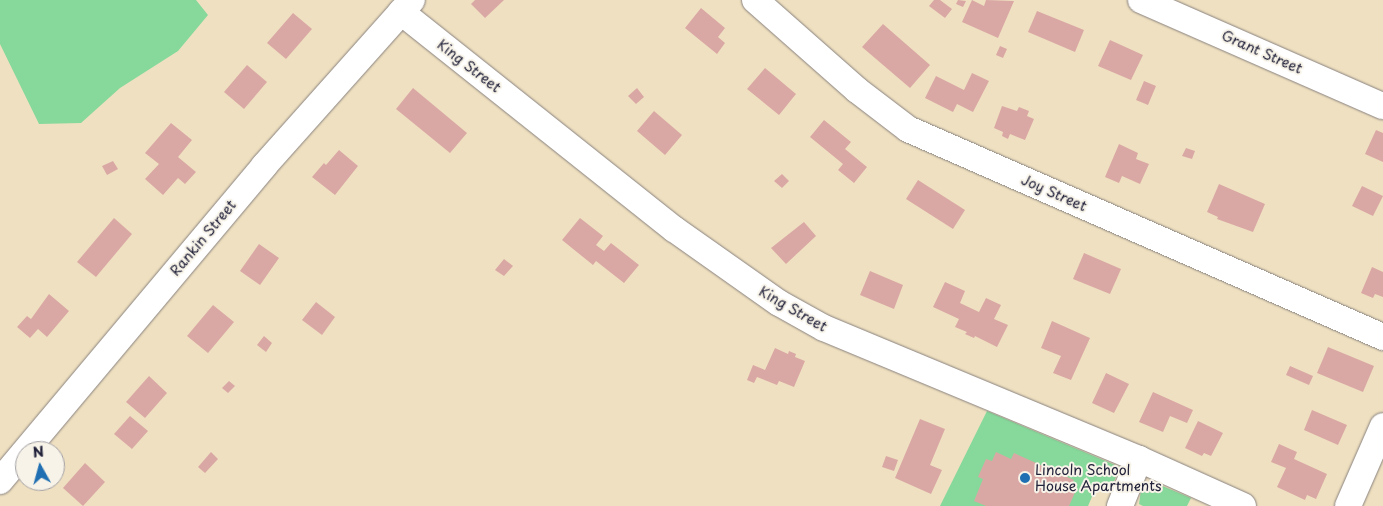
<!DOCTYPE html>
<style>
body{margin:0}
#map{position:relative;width:1383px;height:506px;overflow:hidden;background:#efe0c1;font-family:"Playpen Sans",sans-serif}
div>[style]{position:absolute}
.green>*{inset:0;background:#86d99b}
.building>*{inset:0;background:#daa8a4}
.roads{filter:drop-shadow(0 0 1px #88817e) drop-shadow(0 0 1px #88817e)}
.minor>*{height:26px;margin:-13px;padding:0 13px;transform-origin:13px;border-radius:13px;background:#fff}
.dots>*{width:14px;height:14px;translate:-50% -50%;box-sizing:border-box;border:2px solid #f7f3e8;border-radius:50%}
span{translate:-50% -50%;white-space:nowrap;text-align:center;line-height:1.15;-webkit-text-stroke:4px #f7f3e8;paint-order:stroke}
.street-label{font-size:14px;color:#22223b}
.poi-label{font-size:14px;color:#22223b}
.left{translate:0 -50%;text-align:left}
.north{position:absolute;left:15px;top:441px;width:50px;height:50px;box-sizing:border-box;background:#f7f3e8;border:1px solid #a29fa3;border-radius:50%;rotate:353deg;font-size:14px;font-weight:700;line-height:20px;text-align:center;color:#22223b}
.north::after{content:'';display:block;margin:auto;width:18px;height:22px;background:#1f6fb2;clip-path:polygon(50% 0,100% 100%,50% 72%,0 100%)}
</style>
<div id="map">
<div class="green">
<div style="clip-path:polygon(0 0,196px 0,208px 15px,178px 51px,120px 88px,81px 123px,39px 124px,0 44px)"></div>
<div style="clip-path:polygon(987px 411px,1120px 467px,1110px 491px,1097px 485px,1088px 506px,940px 506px)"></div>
<div style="clip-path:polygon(1153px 482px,1191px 498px,1187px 506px,1143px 506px,1139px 504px,1141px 490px)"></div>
</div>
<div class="building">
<div style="clip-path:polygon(475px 0,504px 0,485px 18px,471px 4px)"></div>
<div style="clip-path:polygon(934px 0,940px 0,952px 9px,945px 18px,929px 6px)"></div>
<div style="clip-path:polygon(958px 0,966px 1px,963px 7px,956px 4px)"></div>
<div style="clip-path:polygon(972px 0,984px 6px,986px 0,1014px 1px,998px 38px,962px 22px)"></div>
<div style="clip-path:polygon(701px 8px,725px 28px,718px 37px,725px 43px,717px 54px,685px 28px)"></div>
<div style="clip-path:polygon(1037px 11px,1084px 30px,1075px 52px,1028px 32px)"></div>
<div style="clip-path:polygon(293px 13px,312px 29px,286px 59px,267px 43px)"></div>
<div style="clip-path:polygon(883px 24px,930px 65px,910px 88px,862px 47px)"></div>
<div style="clip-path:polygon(1110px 40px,1143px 55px,1131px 80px,1098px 66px)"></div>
<div style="clip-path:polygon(1000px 46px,1007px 49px,1003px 58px,996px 55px)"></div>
<div style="clip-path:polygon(247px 65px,267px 82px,244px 109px,224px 92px)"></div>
<div style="clip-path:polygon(765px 68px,796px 94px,779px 115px,747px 89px)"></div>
<div style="clip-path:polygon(972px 73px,989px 81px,973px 112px,957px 104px,953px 112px,925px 98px,936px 76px,964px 90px)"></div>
<div style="clip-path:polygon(1144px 81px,1156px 86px,1148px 105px,1136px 100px)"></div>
<div style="clip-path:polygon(413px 88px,467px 133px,450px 153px,396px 109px)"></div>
<div style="clip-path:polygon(637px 88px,644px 97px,636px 104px,628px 96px)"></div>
<div style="clip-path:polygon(1002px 106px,1017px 111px,1019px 107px,1029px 111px,1027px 116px,1034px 119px,1025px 140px,1010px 134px,1008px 139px,1002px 136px,1003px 132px,994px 128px)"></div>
<div style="clip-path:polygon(654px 111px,682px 135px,665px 155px,637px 131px)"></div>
<div style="clip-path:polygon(824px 120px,851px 142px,845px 149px,867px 167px,854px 183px,838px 170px,843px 164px,810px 137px)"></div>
<div style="clip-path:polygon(171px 123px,192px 140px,178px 157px,196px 172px,185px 184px,178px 178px,163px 195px,145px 179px,159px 164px,145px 153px)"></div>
<div style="clip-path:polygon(1376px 130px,1383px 133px,1383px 162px,1365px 154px)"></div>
<div style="clip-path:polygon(1119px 144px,1138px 153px,1136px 159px,1149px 164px,1140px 184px,1122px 176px,1119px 183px,1105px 177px)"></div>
<div style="clip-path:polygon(1186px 148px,1195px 151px,1192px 159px,1182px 156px)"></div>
<div style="clip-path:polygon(339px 150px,358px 166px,335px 195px,312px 177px,324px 163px,326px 165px)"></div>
<div style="clip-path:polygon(113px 161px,118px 169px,107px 175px,102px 166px)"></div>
<div style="clip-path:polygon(782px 174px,789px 181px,782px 188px,774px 181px)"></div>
<div style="clip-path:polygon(918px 180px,965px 210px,953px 229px,906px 199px)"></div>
<div style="clip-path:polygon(1219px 184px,1265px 204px,1253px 232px,1217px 219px,1218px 217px,1207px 212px)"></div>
<div style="clip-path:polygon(1362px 186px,1383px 196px,1373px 216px,1352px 206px)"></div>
<div style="clip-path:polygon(114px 218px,132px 234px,96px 277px,77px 262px)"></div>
<div style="clip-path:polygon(580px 218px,603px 236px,596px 245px,604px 251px,611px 243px,639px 265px,624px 283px,596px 261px,593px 265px,562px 240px)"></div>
<div style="clip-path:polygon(804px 222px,816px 236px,786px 264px,771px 248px)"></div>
<div style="clip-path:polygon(259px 244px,279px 258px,260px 285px,240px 271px)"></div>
<div style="clip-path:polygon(1084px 253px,1121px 269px,1110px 294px,1073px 279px)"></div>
<div style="clip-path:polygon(504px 259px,513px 266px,504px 276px,495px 270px)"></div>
<div style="clip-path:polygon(1372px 267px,1383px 272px,1383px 297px,1375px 294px,1373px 298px,1361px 293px)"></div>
<div style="clip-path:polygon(870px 271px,903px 285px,894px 309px,860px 295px)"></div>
<div style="clip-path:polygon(945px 282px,965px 291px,960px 303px,979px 312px,986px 298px,1001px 305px,994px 319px,1008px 325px,997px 347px,975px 336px,974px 338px,965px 334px,967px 332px,955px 327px,959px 319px,933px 307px)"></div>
<div style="clip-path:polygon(49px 294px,69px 311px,47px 337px,38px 329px,30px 338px,17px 327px,27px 316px,31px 319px)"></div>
<div style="clip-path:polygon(316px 302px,335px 317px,322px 335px,302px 320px)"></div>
<div style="clip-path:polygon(213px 305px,234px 322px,208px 353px,187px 336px)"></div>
<div style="clip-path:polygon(1052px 321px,1090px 338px,1071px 380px,1053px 373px,1061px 356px,1041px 348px)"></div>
<div style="clip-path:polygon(264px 336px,272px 343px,266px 352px,257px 345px)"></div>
<div style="clip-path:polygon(1328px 347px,1374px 366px,1363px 392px,1317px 373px)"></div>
<div style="clip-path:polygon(775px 348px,788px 354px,789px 351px,796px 354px,795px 357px,805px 361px,794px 387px,779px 381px,777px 385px,757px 377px,754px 383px,747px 380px,753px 365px,765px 370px)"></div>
<div style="clip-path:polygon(1290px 366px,1313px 376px,1309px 385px,1286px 375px)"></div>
<div style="clip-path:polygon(1106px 373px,1129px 384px,1114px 413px,1092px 403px)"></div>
<div style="clip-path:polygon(149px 376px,167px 393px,145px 418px,126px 402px)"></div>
<div style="clip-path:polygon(229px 381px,235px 386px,228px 393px,222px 388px)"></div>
<div style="clip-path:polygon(1153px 392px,1193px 410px,1187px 423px,1170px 416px,1163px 432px,1139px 422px)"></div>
<div style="clip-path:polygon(1312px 410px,1347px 425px,1338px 445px,1304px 430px)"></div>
<div style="clip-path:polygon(130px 416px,148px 431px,132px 449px,114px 434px)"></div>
<div style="clip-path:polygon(920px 419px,945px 429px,930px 465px,942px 470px,931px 494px,895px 478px)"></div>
<div style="clip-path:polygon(1198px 421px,1223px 433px,1211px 456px,1204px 453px,1202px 456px,1185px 448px)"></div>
<div style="clip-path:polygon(1279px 444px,1297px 452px,1294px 459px,1327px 474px,1316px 499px,1307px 495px,1305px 500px,1277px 487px,1286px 468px,1271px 462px)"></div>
<div style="clip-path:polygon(211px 452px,218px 459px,205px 473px,198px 467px)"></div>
<div style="clip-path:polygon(996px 452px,1011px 459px,1014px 453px,1074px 480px,1071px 485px,1077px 488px,1069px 506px,986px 506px,974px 501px,983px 479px,978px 477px,986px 459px,992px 461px)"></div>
<div style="clip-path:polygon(886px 456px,898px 460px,894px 471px,882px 467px)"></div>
<div style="clip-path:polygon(85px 463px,105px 482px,83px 506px,63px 488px)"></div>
</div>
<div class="roads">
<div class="minor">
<div style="left:755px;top:0;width:136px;rotate:41.4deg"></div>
<div style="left:857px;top:90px;width:64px;rotate:37.4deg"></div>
<div style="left:908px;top:129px;width:519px;rotate:23.65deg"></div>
<div style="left:1141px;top:0;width:264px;rotate:23.7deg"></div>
<div style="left:401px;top:12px;width:349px;rotate:38.5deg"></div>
<div style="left:674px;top:229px;width:128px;rotate:35.2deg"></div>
<div style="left:779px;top:303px;width:51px;rotate:29.1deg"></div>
<div style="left:824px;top:328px;width:341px;rotate:22.6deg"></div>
<div style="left:1139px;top:459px;width:114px;rotate:24.3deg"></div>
<div style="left:0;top:481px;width:411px;rotate:-50deg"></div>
<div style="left:264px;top:166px;width:222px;rotate:-48.3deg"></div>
<div style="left:1120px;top:506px;width:51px;rotate:-68deg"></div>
<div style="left:1348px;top:506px;width:87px;rotate:-66.4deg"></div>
</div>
</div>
<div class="dots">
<div style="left:1025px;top:478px;background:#1f6fb2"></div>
</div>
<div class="street-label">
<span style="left:1262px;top:52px;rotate:24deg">Grant Street</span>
<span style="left:469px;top:66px;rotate:38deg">King Street</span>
<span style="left:1054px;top:193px;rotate:24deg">Joy Street</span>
<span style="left:203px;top:238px;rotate:-50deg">Rankin Street</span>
<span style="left:793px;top:309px;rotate:30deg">King Street</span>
</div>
<div class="poi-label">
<span class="left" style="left:1035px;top:478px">Lincoln School<br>House Apartments</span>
</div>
<div class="north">N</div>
</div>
